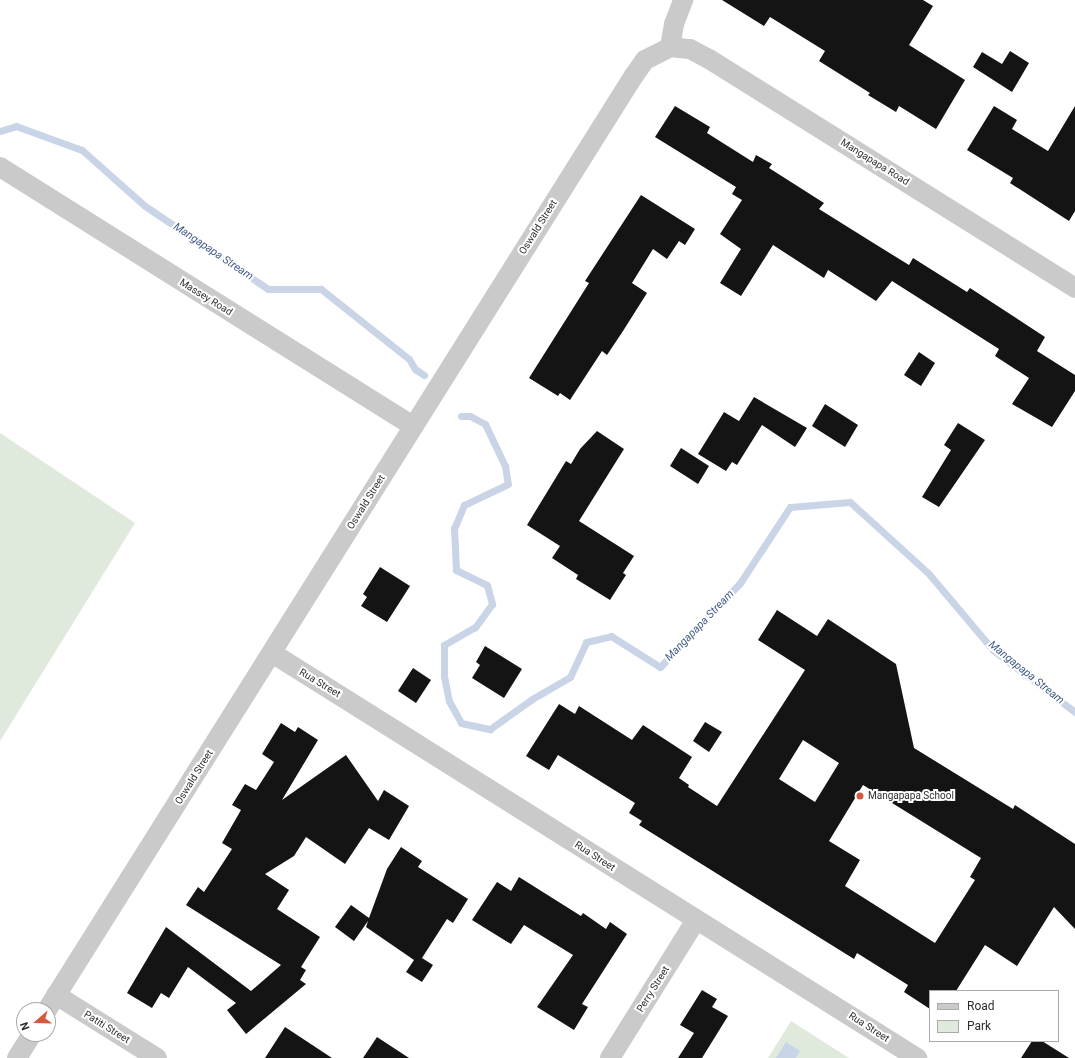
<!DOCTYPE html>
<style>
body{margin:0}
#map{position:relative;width:1075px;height:1058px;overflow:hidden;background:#fff;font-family:Roboto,sans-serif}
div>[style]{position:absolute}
.green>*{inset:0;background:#dfe9dc}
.water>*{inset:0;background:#c9d4e7}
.stream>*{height:7px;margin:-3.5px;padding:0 3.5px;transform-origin:3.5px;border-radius:3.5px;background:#c9d4e7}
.building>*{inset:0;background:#141414}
.street>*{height:20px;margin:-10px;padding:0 10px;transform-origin:10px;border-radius:10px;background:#cacaca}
.dots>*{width:11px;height:11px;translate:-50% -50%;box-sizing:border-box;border:2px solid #fff;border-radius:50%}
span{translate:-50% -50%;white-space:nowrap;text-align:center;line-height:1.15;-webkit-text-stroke:4px #fff;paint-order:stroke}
.street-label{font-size:10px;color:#2d2d2d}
.poi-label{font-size:10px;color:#2d2d2d}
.left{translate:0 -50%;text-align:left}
.water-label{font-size:11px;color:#435b87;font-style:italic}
.legend{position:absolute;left:929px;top:990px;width:130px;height:52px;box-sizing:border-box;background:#fff;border:1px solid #ababab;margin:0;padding:5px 7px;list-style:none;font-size:12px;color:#2d2d2d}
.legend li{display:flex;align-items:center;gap:8px;height:20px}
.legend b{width:20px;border:1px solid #ababab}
.north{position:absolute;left:16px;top:1002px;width:40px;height:40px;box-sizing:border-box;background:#fff;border:1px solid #ababab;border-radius:50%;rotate:250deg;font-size:11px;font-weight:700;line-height:16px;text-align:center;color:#2d2d2d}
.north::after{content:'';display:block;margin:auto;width:14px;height:18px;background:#d45a3f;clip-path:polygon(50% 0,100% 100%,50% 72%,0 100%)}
</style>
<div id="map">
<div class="green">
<div style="clip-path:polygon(0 433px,135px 523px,0 741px)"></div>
<div style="clip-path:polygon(791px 1021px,849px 1058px,768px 1058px)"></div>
</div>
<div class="water">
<div style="clip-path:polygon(786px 1042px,800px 1051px,796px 1058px,776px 1058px)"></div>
</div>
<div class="stream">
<div style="left:0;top:131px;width:17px;rotate:-17deg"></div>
<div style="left:16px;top:126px;width:70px;rotate:20deg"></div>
<div style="left:82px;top:150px;width:84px;rotate:41.6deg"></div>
<div style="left:145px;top:206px;width:148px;rotate:34deg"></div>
<div style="left:268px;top:289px;width:53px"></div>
<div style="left:321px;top:289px;width:112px;rotate:38.5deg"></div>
<div style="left:409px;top:359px;width:12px;rotate:59deg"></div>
<div style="left:415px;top:369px;width:11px;rotate:34deg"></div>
<div style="left:461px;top:416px;width:9px"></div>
<div style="left:470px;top:416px;width:17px;rotate:28deg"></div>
<div style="left:485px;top:424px;width:47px;rotate:64.5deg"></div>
<div style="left:505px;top:466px;width:18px;rotate:81deg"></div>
<div style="left:508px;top:484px;width:49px;rotate:154.5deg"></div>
<div style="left:464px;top:505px;width:25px;rotate:113deg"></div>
<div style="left:454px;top:528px;width:42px;rotate:87.3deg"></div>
<div style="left:456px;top:570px;width:34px;rotate:26deg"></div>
<div style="left:487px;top:585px;width:20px;rotate:75deg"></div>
<div style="left:492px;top:604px;width:29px;rotate:126deg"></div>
<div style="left:475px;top:627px;width:36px;rotate:150deg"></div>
<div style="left:444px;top:645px;width:31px;rotate:90deg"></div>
<div style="left:444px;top:676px;width:25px;rotate:79deg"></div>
<div style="left:449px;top:701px;width:25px;rotate:61deg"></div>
<div style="left:461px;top:723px;width:30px;rotate:12deg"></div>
<div style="left:490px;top:729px;width:52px;rotate:-35.5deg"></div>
<div style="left:532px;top:699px;width:44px;rotate:-30.1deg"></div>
<div style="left:570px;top:677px;width:38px;rotate:-65deg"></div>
<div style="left:586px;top:642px;width:26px;rotate:-13deg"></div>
<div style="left:611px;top:636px;width:58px;rotate:32.3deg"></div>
<div style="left:660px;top:667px;width:116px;rotate:-46.4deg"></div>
<div style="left:740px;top:583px;width:91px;rotate:-56.7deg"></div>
<div style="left:790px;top:507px;width:60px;rotate:-4.8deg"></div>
<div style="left:850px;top:502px;width:107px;rotate:42.3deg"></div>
<div style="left:929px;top:574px;width:99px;rotate:49.9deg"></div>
<div style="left:993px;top:650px;width:103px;rotate:37.1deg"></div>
</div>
<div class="building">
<div style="clip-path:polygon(722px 0,923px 0,933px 6px,909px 45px,965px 80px,936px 129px,899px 106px,896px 112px,868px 95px,870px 93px,819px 61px,825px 51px,770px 17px,764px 26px)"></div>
<div style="clip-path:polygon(1010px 51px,1029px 63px,1012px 92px,973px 67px,982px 52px,1002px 64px)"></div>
<div style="clip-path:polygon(675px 106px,710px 127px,707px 133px,753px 162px,756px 155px,772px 164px,769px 168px,824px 203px,819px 209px,875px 244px,909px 265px,913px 258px,967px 292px,970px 288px,1045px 337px,1037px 351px,1075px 375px,1075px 391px,1052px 427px,1012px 404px,1029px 378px,995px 356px,999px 349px,892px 281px,876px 301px,828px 270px,824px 278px,773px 245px,741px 296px,720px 283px,741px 249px,720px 234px,742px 200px,732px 194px,736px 187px,655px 137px)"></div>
<div style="clip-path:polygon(994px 106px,1017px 120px,1012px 129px,1048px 151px,1075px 106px,1075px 211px,1069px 221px,1010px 183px,1013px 178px,967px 150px)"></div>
<div style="clip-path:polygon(641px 195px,695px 229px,685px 245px,679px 241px,667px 259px,653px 249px,632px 283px,647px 293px,623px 331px,607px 355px,602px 351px,570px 400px,560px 393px,558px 396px,529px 378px,589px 283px,585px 281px)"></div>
<div style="clip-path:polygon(919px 352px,935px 363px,921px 386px,904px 375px)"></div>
<div style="clip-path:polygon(754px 397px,807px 428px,795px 447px,762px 425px,737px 465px,732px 462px,726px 471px,698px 454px,724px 412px,739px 421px)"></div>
<div style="clip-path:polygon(825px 404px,858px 425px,845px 447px,812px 426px)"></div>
<div style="clip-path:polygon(958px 423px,985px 440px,939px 507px,922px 497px,951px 450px,944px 445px)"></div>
<div style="clip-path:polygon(597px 431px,624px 449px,579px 521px,634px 556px,623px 573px,626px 575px,610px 600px,576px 579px,578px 575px,552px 558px,560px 546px,527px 525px,566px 461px,571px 464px,580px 449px)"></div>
<div style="clip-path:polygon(681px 448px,709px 466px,698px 484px,670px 466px)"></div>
<div style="clip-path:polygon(380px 567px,410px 586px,387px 622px,361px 606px,367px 597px,363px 594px)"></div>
<div style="clip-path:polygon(evenodd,777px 610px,817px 636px,828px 619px,896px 664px,914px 748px,1013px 809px,1015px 805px,1075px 844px,1075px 929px,1054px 907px,1017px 966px,985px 945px,956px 991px,930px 991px,930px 1009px,904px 992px,908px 985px,857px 953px,854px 959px,639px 825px,642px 821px,629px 813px,635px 803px,558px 755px,549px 770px,526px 756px,559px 704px,575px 714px,579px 706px,632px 740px,643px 725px,692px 757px,679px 778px,689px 785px,688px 787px,717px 806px,805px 670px,758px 640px,777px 610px,803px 740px,839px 763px,815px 802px,779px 779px,803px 740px,777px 610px,863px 785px,981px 858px,970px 877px,975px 880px,935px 943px,845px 886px,860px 860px,829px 841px,863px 785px)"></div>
<div style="clip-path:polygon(485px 646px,522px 669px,504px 698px,472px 678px,480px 665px,476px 662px)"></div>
<div style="clip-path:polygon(413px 668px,431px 680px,416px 703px,398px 691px)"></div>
<div style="clip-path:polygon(705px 722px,722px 732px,709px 752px,693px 741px)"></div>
<div style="clip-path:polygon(281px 723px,295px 732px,298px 727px,318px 740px,282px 800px,346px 755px,378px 801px,384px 790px,409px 806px,389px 840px,369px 828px,345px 864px,306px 837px,294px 856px,265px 874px,289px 890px,277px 909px,320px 937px,301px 967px,306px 970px,300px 980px,306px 984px,246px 1034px,227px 1010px,236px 1003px,188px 967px,169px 998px,161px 993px,152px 1008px,127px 993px,166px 927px,251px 991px,281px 965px,186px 905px,198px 887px,204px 892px,232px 849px,222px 843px,241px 810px,232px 805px,245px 784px,256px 790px,274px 762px,262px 754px)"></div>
<div style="clip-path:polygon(401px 847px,422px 861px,418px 867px,468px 899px,453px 923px,447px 919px,422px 958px,433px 965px,422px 982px,406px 972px,414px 960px,366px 927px,368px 921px,354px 941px,335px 927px,351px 905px,369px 918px,387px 869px)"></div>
<div style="clip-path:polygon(519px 877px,581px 916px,583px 913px,606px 929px,610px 922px,627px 934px,582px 1004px,588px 1007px,574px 1030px,537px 1007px,573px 955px,524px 925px,511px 944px,472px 920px,497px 882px,511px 891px)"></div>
<div style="clip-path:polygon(702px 990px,717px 999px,712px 1007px,728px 1016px,702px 1058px,678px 1058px,694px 1033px,680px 1025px)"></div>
<div style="clip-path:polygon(285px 1027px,332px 1058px,265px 1058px)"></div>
<div style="clip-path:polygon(377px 1037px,409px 1058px,363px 1058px)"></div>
<div style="clip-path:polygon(1032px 1041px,1042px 1041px,1069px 1058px,1021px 1058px)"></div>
</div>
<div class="street">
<div style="left:670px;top:47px;width:20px;rotate:6deg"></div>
<div style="left:690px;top:49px;width:21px;rotate:28deg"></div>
<div style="left:709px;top:59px;width:432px;rotate:32deg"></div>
<div style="left:0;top:167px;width:487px;rotate:32.1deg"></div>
<div style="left:272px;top:653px;width:762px;rotate:32.12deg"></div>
<div style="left:56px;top:995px;width:119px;rotate:32deg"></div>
<div style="left:47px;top:1010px;width:1102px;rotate:-57.87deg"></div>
<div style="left:633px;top:77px;width:21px;rotate:-55deg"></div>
<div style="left:645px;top:60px;width:28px;rotate:-27deg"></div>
<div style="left:670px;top:47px;width:23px;rotate:-80deg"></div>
<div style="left:674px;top:24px;width:26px;rotate:-69deg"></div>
<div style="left:17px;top:1058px;width:28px;rotate:-58deg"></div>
<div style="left:610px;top:1058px;width:163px;rotate:-58.1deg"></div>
</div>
<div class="dots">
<div style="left:860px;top:796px;background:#d45a3f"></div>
</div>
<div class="street-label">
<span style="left:875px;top:162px;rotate:32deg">Mangapapa Road</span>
<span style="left:538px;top:227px;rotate:-58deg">Oswald Street</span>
<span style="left:206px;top:297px;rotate:32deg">Massey Road</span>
<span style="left:366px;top:502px;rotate:-58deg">Oswald Street</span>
<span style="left:320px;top:683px;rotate:31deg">Rua Street</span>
<span style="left:194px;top:777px;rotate:-58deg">Oswald Street</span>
<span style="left:595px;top:856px;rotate:33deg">Rua Street</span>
<span style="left:653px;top:989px;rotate:-58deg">Perry Street</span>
<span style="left:107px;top:1027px;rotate:32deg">Patiti Street</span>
<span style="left:869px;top:1027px;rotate:33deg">Rua Street</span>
</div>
<div class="poi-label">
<span class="left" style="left:868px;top:796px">Mangapapa School</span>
</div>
<div class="water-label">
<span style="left:213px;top:252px;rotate:34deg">Mangapapa Stream</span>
<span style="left:700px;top:626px;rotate:-46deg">Mangapapa Stream</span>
<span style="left:1026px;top:673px;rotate:39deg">Mangapapa Stream</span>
</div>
<ul class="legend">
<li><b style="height:5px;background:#cacaca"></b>Road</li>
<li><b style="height:11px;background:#dfe9dc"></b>Park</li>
</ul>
<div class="north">N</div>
</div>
